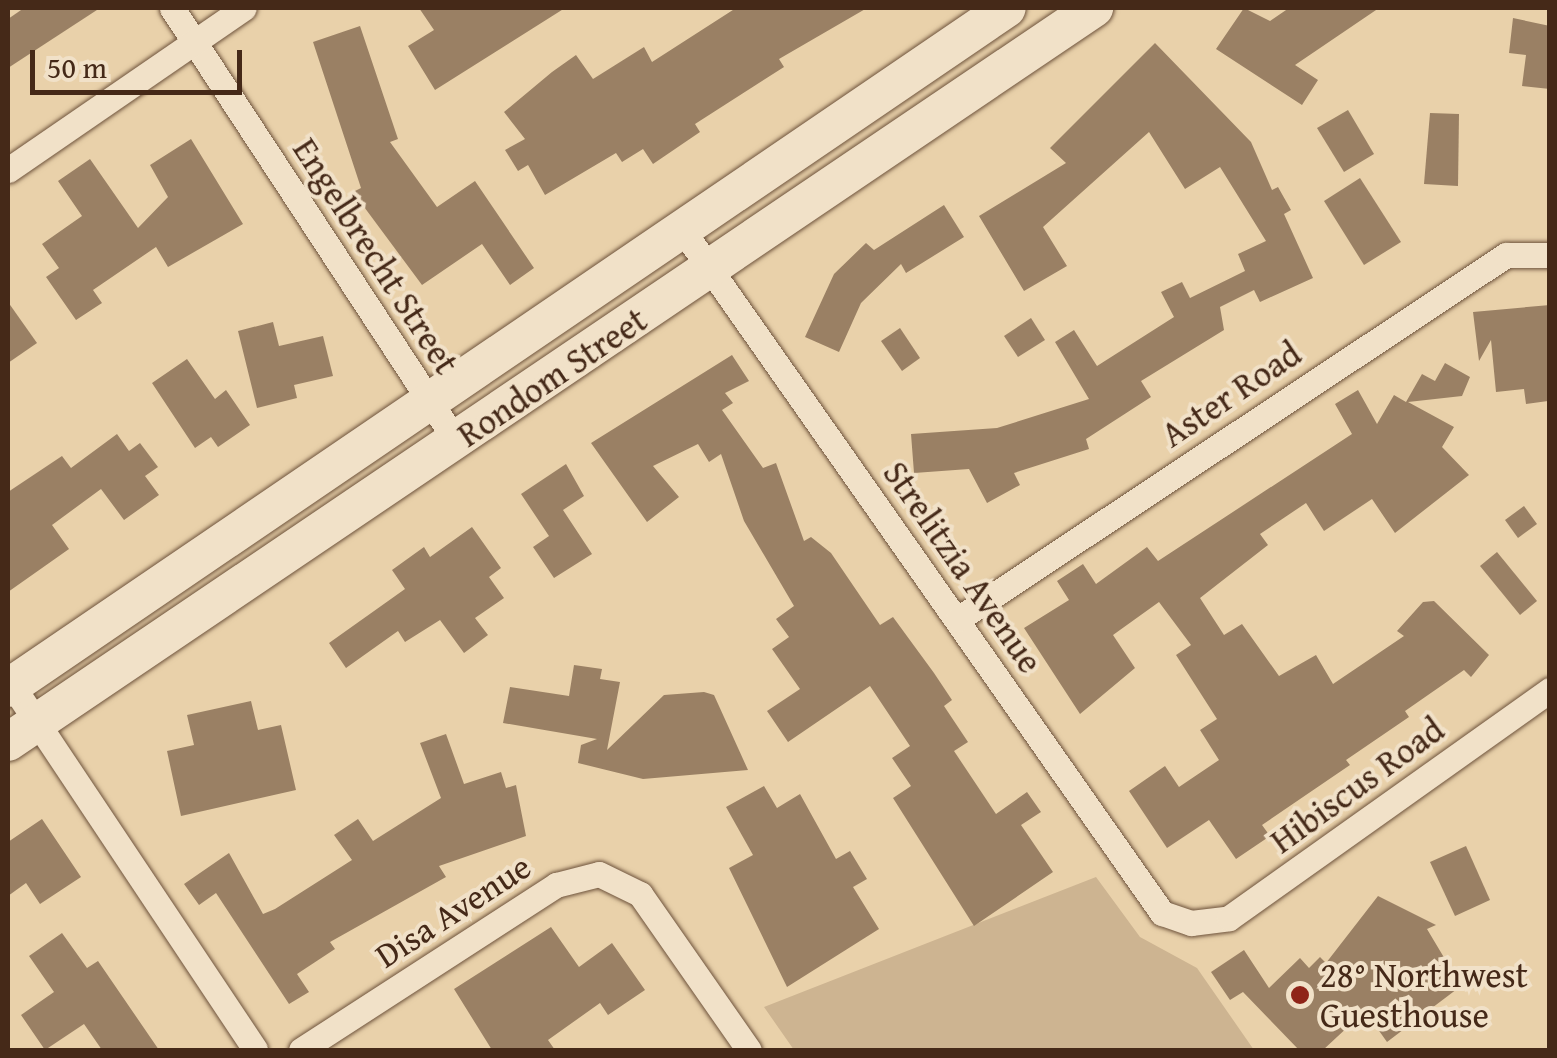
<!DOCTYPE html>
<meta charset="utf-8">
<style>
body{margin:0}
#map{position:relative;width:1557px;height:1058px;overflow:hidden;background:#e9d1aa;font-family:"Gentium Book Plus",serif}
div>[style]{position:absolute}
.green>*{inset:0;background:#cdb491}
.building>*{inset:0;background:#9a8064}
.roads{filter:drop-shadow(0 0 2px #6e533c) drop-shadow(0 0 2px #6e533c)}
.street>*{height:25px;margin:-12.5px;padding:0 12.5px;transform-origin:12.5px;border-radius:12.5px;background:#f1e1c8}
.secondary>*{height:38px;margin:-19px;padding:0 19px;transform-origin:19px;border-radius:19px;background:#f1e1c8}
.dots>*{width:28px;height:28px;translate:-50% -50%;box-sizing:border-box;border:5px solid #f1e1c8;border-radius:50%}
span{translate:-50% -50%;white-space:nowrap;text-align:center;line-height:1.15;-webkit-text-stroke:8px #f1e1c8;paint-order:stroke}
.street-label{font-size:35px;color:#452918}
.poi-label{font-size:35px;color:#452918}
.left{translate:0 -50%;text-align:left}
.frame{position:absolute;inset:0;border:10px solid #452918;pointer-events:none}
.scale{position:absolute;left:30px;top:50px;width:212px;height:45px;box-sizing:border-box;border:5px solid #452918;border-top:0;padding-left:12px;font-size:30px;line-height:35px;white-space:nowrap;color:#452918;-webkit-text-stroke:8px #f1e1c8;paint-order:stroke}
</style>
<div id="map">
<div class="green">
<div style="clip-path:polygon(1096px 877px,1140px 937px,1197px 968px,1254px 1050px,794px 1050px,764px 1007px)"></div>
</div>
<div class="building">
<div style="clip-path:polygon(24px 8px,100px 8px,8px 68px,8px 19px)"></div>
<div style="clip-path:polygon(419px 8px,565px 8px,435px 90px,408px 46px,434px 30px)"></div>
<div style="clip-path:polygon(736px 8px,867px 8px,779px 59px,784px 67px,695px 124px,700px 132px,653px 164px,643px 149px,622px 162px,616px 153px,545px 195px,528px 165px,518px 171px,505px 150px,525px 139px,504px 112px,552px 72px,576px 55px,593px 79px,644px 47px,652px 62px)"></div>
<div style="clip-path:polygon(1244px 8px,1270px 21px,1289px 8px,1379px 8px,1295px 65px,1318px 80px,1302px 105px,1216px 49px)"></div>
<div style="clip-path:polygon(1513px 18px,1550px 26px,1550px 89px,1522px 86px,1526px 55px,1509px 53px)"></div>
<div style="clip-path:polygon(360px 26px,398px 139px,390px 142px,437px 207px,475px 181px,534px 268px,510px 285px,482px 244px,422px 285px,353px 192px,361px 188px,313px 42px)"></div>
<div style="clip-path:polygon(1155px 43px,1251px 142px,1272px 190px,1278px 187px,1291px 210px,1284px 214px,1313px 278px,1260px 302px,1254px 290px,1220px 307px,1224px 330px,1141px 381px,1151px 397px,1086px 439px,1089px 449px,1014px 473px,1020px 485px,987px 503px,969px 469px,914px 473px,911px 434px,997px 428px,1089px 399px,1055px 342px,1074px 330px,1097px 366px,1174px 317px,1161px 292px,1182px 282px,1190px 298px,1245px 271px,1238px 254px,1266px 241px,1220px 167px,1185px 189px,1149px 132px,1043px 227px,1067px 266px,1024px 291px,979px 216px,1066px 163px,1050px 148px)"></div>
<div style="clip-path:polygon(1348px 110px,1374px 154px,1344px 172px,1317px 128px)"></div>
<div style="clip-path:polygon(1430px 113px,1459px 114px,1458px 186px,1424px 184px)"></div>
<div style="clip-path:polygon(191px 139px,243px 224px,168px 267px,156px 247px,93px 290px,102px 303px,76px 320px,46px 277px,59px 268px,42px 244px,82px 216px,58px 181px,90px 159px,138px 228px,168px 197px,150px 165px)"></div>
<div style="clip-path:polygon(1360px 178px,1401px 242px,1364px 265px,1324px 201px)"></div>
<div style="clip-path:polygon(944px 205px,964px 237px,906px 273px,901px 264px,861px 303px,839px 352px,805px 337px,834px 274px,866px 243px,874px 250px)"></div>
<div style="clip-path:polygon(8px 302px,37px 343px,8px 363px)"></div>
<div style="clip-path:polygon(1550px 305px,1548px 401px,1526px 404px,1524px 389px,1496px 392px,1491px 340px,1479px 361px,1473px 312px)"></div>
<div style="clip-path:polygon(1031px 318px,1045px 340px,1018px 357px,1004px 336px)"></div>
<div style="clip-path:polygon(273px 322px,279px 346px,323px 336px,333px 376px,294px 385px,297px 398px,257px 408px,238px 331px)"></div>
<div style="clip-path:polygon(900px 328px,920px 358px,902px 371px,881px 341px)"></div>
<div style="clip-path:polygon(732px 355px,749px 381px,725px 393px,733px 403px,722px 410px,763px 468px,776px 463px,804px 541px,811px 537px,831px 553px,880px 625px,893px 617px,934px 673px,952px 700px,944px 706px,968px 742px,954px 751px,996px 814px,1027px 792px,1041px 812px,1021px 825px,1053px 872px,974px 926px,893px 798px,911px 786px,892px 758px,910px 746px,870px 686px,788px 742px,767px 711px,800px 689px,772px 649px,789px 637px,776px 619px,794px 606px,744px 521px,721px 454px,709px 462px,698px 444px,653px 466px,679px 497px,647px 522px,591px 443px)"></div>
<div style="clip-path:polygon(187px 359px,215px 399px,226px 390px,250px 425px,218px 447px,211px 437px,195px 448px,152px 383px)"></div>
<div style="clip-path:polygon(1445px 363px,1470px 377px,1462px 396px,1408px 402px,1454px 427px,1442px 447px,1469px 475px,1395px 533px,1372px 499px,1324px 531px,1306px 503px,1260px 534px,1268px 545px,1200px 598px,1224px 635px,1242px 624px,1279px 676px,1316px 655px,1333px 684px,1404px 636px,1397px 631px,1423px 602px,1434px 601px,1489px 655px,1471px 677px,1464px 670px,1405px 711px,1409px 717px,1346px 760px,1350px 765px,1262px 825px,1270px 836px,1236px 859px,1209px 820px,1167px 848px,1129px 791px,1165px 766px,1179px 787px,1219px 760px,1200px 730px,1217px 719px,1176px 655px,1191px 645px,1159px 602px,1113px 635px,1135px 668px,1080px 714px,1024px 628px,1069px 600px,1057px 581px,1083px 564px,1096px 584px,1147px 547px,1158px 561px,1352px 434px,1335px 404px,1358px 390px,1377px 424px,1394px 395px,1406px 402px,1422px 374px,1435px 381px)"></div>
<div style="clip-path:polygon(117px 434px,129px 451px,140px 443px,158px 467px,145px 476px,159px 495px,124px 520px,101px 489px,52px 525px,69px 549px,8px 592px,8px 492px,62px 456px,71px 468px)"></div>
<div style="clip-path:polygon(566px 464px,584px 496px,563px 510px,592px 554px,554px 578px,533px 547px,549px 536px,521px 494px)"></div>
<div style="clip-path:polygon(1524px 506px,1537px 524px,1518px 538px,1505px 520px)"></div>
<div style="clip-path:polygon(472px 527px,501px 568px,489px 577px,504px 598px,475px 618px,488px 635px,464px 653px,440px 620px,405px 642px,398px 631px,346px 668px,329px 643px,405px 589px,392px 570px,424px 547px,430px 557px)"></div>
<div style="clip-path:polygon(1497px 552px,1537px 601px,1520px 615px,1480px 566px)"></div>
<div style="clip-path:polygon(574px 665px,602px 669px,600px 679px,620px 682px,607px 750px,664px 695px,704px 692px,714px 695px,748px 770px,643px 779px,578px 763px,581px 745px,597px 739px,503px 723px,510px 687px,569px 696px)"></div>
<div style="clip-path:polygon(251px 701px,258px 730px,281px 725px,296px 790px,181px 816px,167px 751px,194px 745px,187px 715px)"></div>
<div style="clip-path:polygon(446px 734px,464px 784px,501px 772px,506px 788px,516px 785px,526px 836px,439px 866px,446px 877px,330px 942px,335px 949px,297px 974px,309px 992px,289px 1004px,216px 893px,199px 905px,184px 884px,229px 853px,263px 914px,275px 909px,352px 860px,334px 835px,358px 819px,373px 841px,441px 798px,420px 743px)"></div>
<div style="clip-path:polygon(764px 786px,777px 808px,800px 794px,836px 859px,850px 851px,867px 879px,853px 887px,879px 929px,787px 987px,729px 868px,753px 855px,726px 807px)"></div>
<div style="clip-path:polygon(42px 819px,81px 877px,40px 904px,26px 883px,8px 896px,8px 842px)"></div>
<div style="clip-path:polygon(1466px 846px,1490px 900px,1455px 916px,1430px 862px)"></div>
<div style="clip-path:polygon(1378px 896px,1436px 925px,1427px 929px,1461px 986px,1387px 1042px,1365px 1011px,1323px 1050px,1299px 1050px,1243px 992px,1230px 1000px,1211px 972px,1244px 950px,1269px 988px,1300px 958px,1309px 968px,1320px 957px,1326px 963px)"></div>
<div style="clip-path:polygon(551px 927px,579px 967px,612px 943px,645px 990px,608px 1015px,600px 1003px,548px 1040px,555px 1050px,492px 1050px,454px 989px)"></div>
<div style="clip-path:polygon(62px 933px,87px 968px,98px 961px,159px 1050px,102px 1050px,84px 1024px,45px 1050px,21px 1015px,54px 992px,29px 956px)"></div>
</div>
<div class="roads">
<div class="street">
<div style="left:172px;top:8px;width:518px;rotate:56.74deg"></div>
<div style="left:8px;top:170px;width:286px;rotate:-34.5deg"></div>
<div style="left:682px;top:229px;width:836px;rotate:54.94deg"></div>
<div style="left:1162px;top:913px;width:31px;rotate:19deg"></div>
<div style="left:1191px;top:923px;width:38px;rotate:-7deg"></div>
<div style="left:1229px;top:918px;width:394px;rotate:-35.4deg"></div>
<div style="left:958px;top:619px;width:658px;rotate:-33.59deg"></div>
<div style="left:1506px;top:255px;width:44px"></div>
<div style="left:12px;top:685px;width:438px;rotate:56.3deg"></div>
<div style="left:301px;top:1050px;width:304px;rotate:-32.9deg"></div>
<div style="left:556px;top:885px;width:44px;rotate:-14.3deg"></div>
<div style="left:599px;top:874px;width:46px;rotate:26deg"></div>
<div style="left:640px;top:894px;width:190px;rotate:55.1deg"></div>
</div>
<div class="secondary">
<div style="left:8px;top:688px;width:1208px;rotate:-34.24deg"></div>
<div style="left:8px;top:742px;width:1311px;rotate:-34.05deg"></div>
</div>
</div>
<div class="dots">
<div style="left:1300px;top:995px;background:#8f2418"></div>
</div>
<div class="street-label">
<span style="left:376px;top:256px;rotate:57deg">Engelbrecht Street</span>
<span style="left:552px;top:377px;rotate:-34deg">Rondom Street</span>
<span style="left:1231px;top:394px;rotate:-34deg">Aster Road</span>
<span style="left:963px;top:567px;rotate:55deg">Strelitzia Avenue</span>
<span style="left:1357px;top:785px;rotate:-36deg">Hibiscus Road</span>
<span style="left:453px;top:911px;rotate:-33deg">Disa Avenue</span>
</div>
<div class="poi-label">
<span class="left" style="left:1320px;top:995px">28° Northwest<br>Guesthouse</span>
</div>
<div class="frame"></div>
<div class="scale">50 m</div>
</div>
